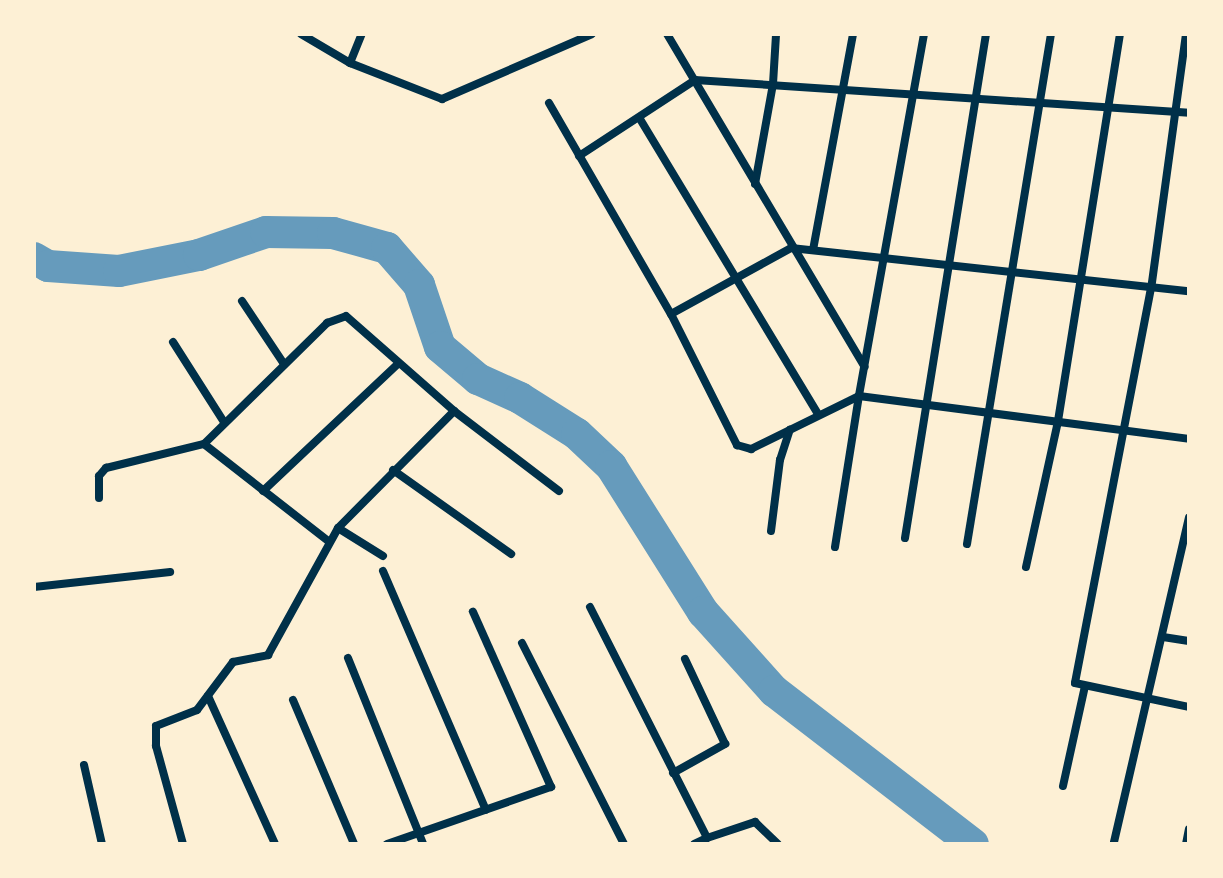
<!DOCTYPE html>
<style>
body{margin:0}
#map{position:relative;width:1223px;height:878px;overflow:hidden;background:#fdf0d5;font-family:Jost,sans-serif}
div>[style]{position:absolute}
.river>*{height:32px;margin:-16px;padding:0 16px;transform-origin:16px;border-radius:16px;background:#669bbc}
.minor>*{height:8px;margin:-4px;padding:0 4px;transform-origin:4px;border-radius:4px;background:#003049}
span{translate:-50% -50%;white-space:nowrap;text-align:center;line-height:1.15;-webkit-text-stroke:6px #fdf0d5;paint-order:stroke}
.frame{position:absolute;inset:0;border:36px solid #fdf0d5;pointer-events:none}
</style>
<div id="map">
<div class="river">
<div style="left:34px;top:258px;width:16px;rotate:30deg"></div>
<div style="left:48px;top:266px;width:71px;rotate:4deg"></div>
<div style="left:119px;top:271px;width:82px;rotate:-11.3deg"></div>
<div style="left:199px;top:255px;width:71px;rotate:-18.9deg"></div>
<div style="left:266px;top:232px;width:67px;rotate:0.9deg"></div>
<div style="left:333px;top:233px;width:56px;rotate:15.5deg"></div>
<div style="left:387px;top:248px;width:49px;rotate:49.1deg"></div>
<div style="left:419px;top:285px;width:65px;rotate:71.3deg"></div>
<div style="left:440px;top:347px;width:50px;rotate:40.1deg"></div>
<div style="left:478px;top:379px;width:46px;rotate:24.3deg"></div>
<div style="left:520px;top:398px;width:67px;rotate:32.3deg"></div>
<div style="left:577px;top:434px;width:47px;rotate:43.3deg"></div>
<div style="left:611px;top:466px;width:173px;rotate:57.8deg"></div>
<div style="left:703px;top:612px;width:106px;rotate:48.1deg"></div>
<div style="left:774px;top:691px;width:251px;rotate:37.6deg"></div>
</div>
<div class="minor">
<div style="left:301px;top:34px;width:57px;rotate:30.6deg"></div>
<div style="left:350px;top:63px;width:99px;rotate:21.4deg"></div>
<div style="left:442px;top:99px;width:163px;rotate:-23.4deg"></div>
<div style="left:667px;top:34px;width:387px;rotate:59.3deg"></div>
<div style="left:924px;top:34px;width:368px;rotate:100.2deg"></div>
<div style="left:859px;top:396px;width:333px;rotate:7.4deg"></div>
<div style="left:1186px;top:34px;width:256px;rotate:97.8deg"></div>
<div style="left:1151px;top:288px;width:402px;rotate:100.9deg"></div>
<div style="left:1075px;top:683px;width:116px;rotate:11.9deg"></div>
<div style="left:350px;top:63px;width:31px;rotate:-68deg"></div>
<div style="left:695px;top:80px;width:495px;rotate:3.8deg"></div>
<div style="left:549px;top:103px;width:244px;rotate:60deg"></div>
<div style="left:671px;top:314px;width:147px;rotate:63.3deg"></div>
<div style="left:737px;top:445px;width:15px;rotate:16deg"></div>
<div style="left:751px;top:449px;width:120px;rotate:-26.1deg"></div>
<div style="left:640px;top:119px;width:345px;rotate:58.9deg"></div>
<div style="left:579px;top:156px;width:139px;rotate:-33.2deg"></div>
<div style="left:755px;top:184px;width:102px;rotate:-79.8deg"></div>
<div style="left:773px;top:84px;width:49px;rotate:-86.5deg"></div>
<div style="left:813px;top:250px;width:220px;rotate:-79.5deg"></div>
<div style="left:242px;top:301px;width:76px;rotate:56.3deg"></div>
<div style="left:671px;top:314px;width:137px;rotate:-28.8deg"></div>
<div style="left:791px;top:248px;width:400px;rotate:6.2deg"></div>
<div style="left:173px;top:342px;width:95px;rotate:57.5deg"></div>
<div style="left:204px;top:444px;width:173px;rotate:-44.5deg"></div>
<div style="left:327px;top:323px;width:20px;rotate:-20deg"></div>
<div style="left:346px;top:316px;width:144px;rotate:41.3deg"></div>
<div style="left:454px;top:411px;width:132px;rotate:37.3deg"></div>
<div style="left:393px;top:470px;width:145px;rotate:35.4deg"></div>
<div style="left:263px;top:491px;width:185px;rotate:-43.3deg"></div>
<div style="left:99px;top:498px;width:22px;rotate:-90deg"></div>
<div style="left:99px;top:476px;width:11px;rotate:-49deg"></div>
<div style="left:106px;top:468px;width:101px;rotate:-13.8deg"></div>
<div style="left:204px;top:444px;width:157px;rotate:38deg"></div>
<div style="left:338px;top:528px;width:53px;rotate:31.9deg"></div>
<div style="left:771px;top:531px;width:72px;rotate:-82.8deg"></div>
<div style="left:780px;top:460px;width:32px;rotate:-72deg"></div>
<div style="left:905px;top:538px;width:510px;rotate:-80.87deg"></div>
<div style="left:967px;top:544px;width:517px;rotate:-80.65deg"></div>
<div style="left:835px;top:547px;width:153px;rotate:-81deg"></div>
<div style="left:1026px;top:567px;width:149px;rotate:-77.6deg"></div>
<div style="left:1058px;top:421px;width:392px;rotate:-80.9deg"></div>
<div style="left:383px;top:571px;width:260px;rotate:66.7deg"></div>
<div style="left:34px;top:587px;width:137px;rotate:-6.3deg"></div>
<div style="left:590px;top:607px;width:259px;rotate:63.1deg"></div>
<div style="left:707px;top:838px;width:14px;rotate:155deg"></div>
<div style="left:1163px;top:637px;width:26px;rotate:9deg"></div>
<div style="left:522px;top:643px;width:225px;rotate:63.1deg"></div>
<div style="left:348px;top:658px;width:201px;rotate:68deg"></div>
<div style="left:208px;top:696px;width:162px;rotate:65.6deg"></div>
<div style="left:293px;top:700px;width:156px;rotate:67deg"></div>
<div style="left:84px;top:765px;width:81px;rotate:77.2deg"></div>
<div style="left:673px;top:773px;width:60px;rotate:-29.1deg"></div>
<div style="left:725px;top:744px;width:94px;rotate:-115.2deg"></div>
<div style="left:1063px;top:786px;width:102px;rotate:-77.6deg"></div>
<div style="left:707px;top:838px;width:51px;rotate:-18.4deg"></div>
<div style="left:755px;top:822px;width:32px;rotate:44deg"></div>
<div style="left:1114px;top:842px;width:333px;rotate:-77deg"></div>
<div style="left:183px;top:844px;width:102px;rotate:-105.4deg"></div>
<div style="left:156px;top:746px;width:20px;rotate:-90deg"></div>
<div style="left:156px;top:726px;width:44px;rotate:-21.3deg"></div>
<div style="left:197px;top:710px;width:60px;rotate:-53.1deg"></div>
<div style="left:233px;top:662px;width:36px;rotate:-11deg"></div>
<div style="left:268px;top:655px;width:145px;rotate:-61.1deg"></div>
<div style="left:338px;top:528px;width:165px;rotate:-45.2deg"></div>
<div style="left:387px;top:844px;width:174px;rotate:-19.2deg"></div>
<div style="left:551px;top:787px;width:192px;rotate:-114deg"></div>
<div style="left:1186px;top:844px;width:15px;rotate:-79deg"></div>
</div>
<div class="frame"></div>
</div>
